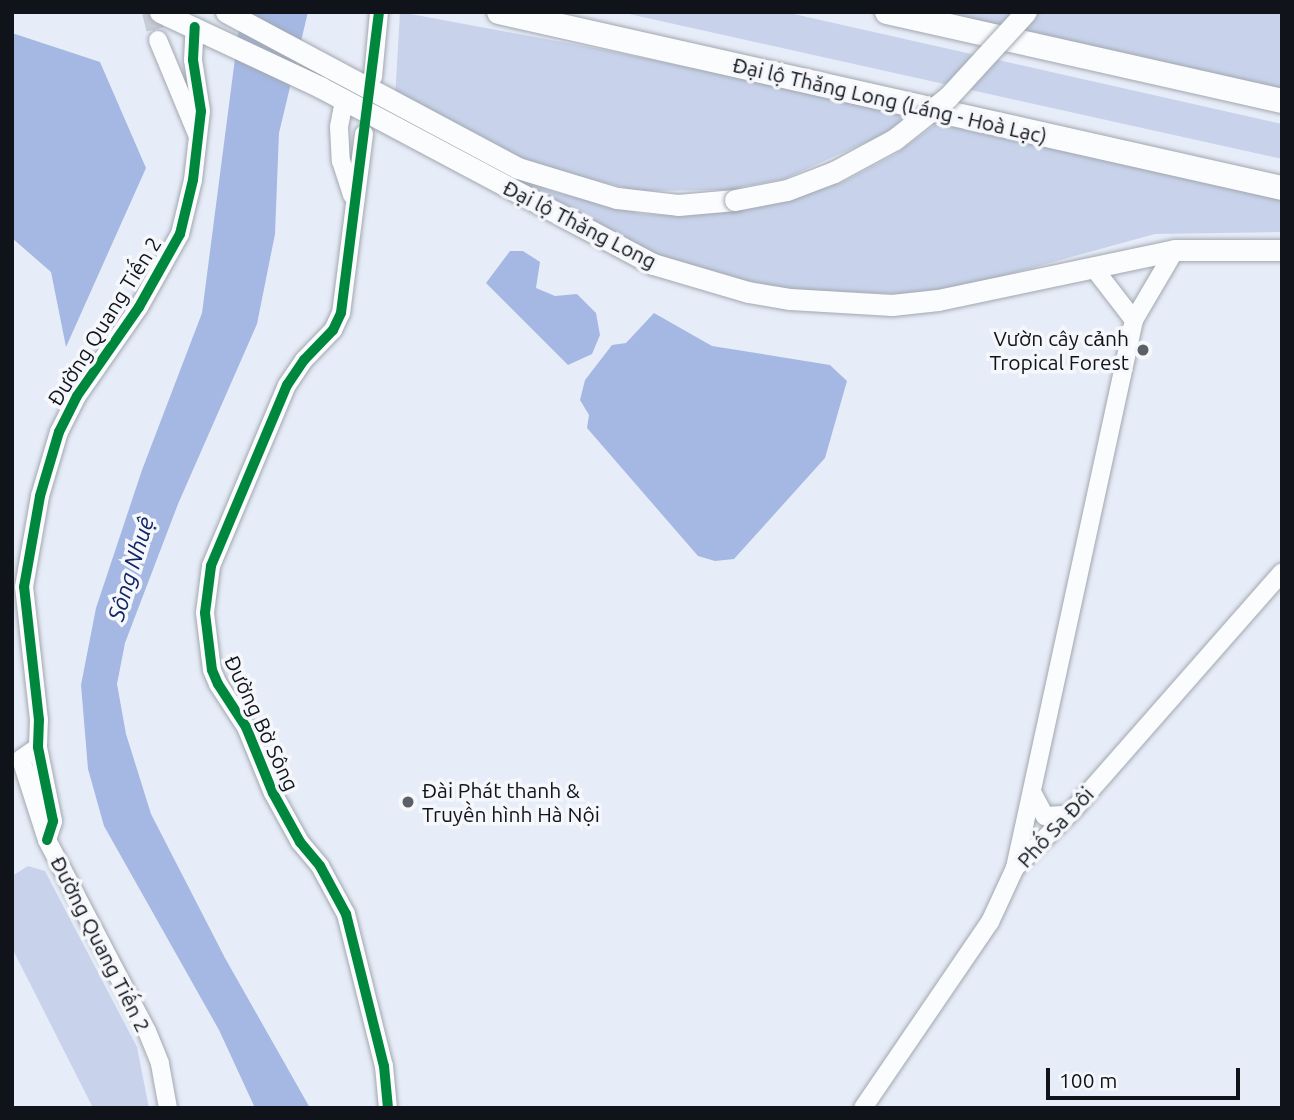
<!DOCTYPE html>
<meta charset="utf-8">
<style>
body{margin:0}
#map{position:relative;width:1294px;height:1120px;overflow:hidden;background:#e7edf8;font-family:Ubuntu,sans-serif}
div>[style]{position:absolute}
.green>*{inset:0;background:#c8d3eb}
.water>*{inset:0;background:#a5b8e3}
.minor-tunnel>*{height:18px;margin-top:-9px;transform-origin:0;background:repeating-linear-gradient(90deg,#c7ccd7 0 18px,transparent 0 27px)}
.roads{filter:drop-shadow(0 0 2px #a2a7af) drop-shadow(0 0 2px #a2a7af)}
.minor>*{height:18px;margin:-9px;padding:0 9px;transform-origin:9px;border-radius:9px;background:#fbfcfe}
.major>*{height:21px;margin:-10.5px;padding:0 10.5px;transform-origin:10.5px;border-radius:10.5px;background:#fbfcfe}
.highway>*{height:24px;margin:-12px;padding:0 12px;transform-origin:12px;border-radius:12px;background:#fbfcfe}
.bridges{filter:drop-shadow(0 0 2px #a2a7af) drop-shadow(0 0 2px #a2a7af)}
.major-bridge>*{height:21px;margin:-10.5px;padding:0 10.5px;transform-origin:10.5px;border-radius:10.5px;background:#fbfcfe}
.cycleway>*{height:10px;margin:-5px;padding:0 5px;transform-origin:5px;border-radius:5px;background:#00873e}
.dots>*{width:19px;height:19px;translate:-50% -50%;box-sizing:border-box;border:4px solid #f5f7fb;border-radius:50%}
span{translate:-50% -50%;white-space:nowrap;text-align:center;line-height:1.15;-webkit-text-stroke:7px #f5f7fb;paint-order:stroke}
.street-label{font-size:21px;color:#10131a}
.poi-label{font-size:21px;color:#10131a}
.right{translate:-100% -50%;text-align:right}
.left{translate:0 -50%;text-align:left}
.water-label{font-size:23px;color:#112667;font-style:italic}
.frame{position:absolute;inset:0;border:14px solid #10131a;pointer-events:none}
.scale{position:absolute;left:1046px;top:1068px;width:194px;height:32px;box-sizing:border-box;border:4px solid #10131a;border-top:0;padding-left:9px;font-size:21px;line-height:24px;white-space:nowrap;color:#10131a;-webkit-text-stroke:5px #f5f7fb;paint-order:stroke}
</style>
<div id="map">
<div class="green">
<div style="clip-path:polygon(400px 12px,594px 48px,914px 113px,882px 135px,784px 179px,726px 190px,638px 191px,527px 163px,395px 98px)"></div>
<div style="clip-path:polygon(620px 12px,785px 12px,1282px 124px,1282px 159px)"></div>
<div style="clip-path:polygon(942px 12px,1282px 12px,1282px 91px)"></div>
<div style="clip-path:polygon(387px 112px,551px 191px,642px 214px,683px 216px,738px 211px,843px 182px,896px 154px,944px 118px,1282px 195px,1282px 232px,1155px 234px,973px 284px,909px 294px,798px 291px,711px 274px,642px 249px)"></div>
<div style="clip-path:polygon(28px 866px,45px 871px,137px 1047px,149px 1108px,93px 1108px,12px 948px,12px 876px)"></div>
</div>
<div class="water">
<div style="clip-path:polygon(241px 12px,308px 12px,279px 133px,275px 234px,257px 324px,178px 504px,125px 643px,117px 684px,126px 734px,151px 814px,225px 958px,310px 1108px,255px 1108px,219px 1030px,104px 826px,88px 769px,81px 685px,96px 608px,142px 470px,202px 313px)"></div>
<div style="clip-path:polygon(12px 33px,100px 62px,146px 168px,66px 347px,51px 272px,12px 238px)"></div>
<div style="clip-path:polygon(510px 251px,523px 251px,540px 262px,536px 288px,555px 296px,577px 294px,596px 313px,600px 335px,592px 354px,568px 365px,486px 283px)"></div>
<div style="clip-path:polygon(654px 313px,712px 346px,830px 365px,847px 381px,825px 458px,734px 559px,715px 561px,698px 556px,587px 428px,589px 415px,580px 400px,585px 380px,612px 345px,626px 343px)"></div>
</div>
<div class="minor-tunnel">
<div style="left:151px;top:12px;width:29px;rotate:76deg"></div>
</div>
<div class="roads">
<div class="minor">
<div style="left:158px;top:40px;width:102px;rotate:67.5deg"></div>
<div style="left:373px;top:77px;width:65px;rotate:-84.7deg"></div>
<div style="left:344px;top:101px;width:26px;rotate:101deg"></div>
<div style="left:339px;top:127px;width:34px;rotate:87deg"></div>
<div style="left:341px;top:161px;width:36px;rotate:72deg"></div>
<div style="left:364px;top:134px;width:180px;rotate:97.3deg"></div>
<div style="left:341px;top:313px;width:19px;rotate:115deg"></div>
<div style="left:333px;top:330px;width:42px;rotate:134deg"></div>
<div style="left:304px;top:360px;width:30px;rotate:124deg"></div>
<div style="left:287px;top:385px;width:196px;rotate:112.8deg"></div>
<div style="left:211px;top:566px;width:47px;rotate:97.3deg"></div>
<div style="left:205px;top:613px;width:57px;rotate:83deg"></div>
<div style="left:212px;top:670px;width:15px;rotate:67deg"></div>
<div style="left:218px;top:684px;width:51px;rotate:56.9deg"></div>
<div style="left:246px;top:727px;width:71px;rotate:67.8deg"></div>
<div style="left:273px;top:793px;width:56px;rotate:61.1deg"></div>
<div style="left:300px;top:842px;width:31px;rotate:50deg"></div>
<div style="left:320px;top:866px;width:55px;rotate:61.6deg"></div>
<div style="left:346px;top:914px;width:157px;rotate:76deg"></div>
<div style="left:384px;top:1066px;width:42px;rotate:84.6deg"></div>
<div style="left:1093px;top:267px;width:67px;rotate:52.3deg"></div>
<div style="left:38px;top:747px;width:21px;rotate:145deg"></div>
<div style="left:21px;top:759px;width:85px;rotate:72.2deg"></div>
<div style="left:47px;top:840px;width:216px;rotate:62.4deg"></div>
<div style="left:147px;top:1031px;width:35px;rotate:68deg"></div>
<div style="left:160px;top:1064px;width:45px;rotate:79.7deg"></div>
<div style="left:1032px;top:792px;width:27px;rotate:62deg"></div>
<div style="left:1045px;top:816px;width:22px;rotate:-3deg"></div>
<div style="left:47px;top:840px;width:20px;rotate:-72deg"></div>
<div style="left:53px;top:821px;width:76px;rotate:-101.5deg"></div>
<div style="left:38px;top:747px;width:27px;rotate:-88deg"></div>
<div style="left:39px;top:720px;width:134px;rotate:-96.4deg"></div>
<div style="left:24px;top:587px;width:92px;rotate:-80deg"></div>
<div style="left:40px;top:496px;width:67px;rotate:-73.5deg"></div>
<div style="left:59px;top:432px;width:40px;rotate:-63.4deg"></div>
<div style="left:77px;top:396px;width:108px;rotate:-55.1deg"></div>
<div style="left:139px;top:307px;width:84px;rotate:-60.7deg"></div>
<div style="left:180px;top:234px;width:56px;rotate:-76.5deg"></div>
<div style="left:193px;top:180px;width:69px;rotate:-83.4deg"></div>
<div style="left:201px;top:111px;width:52px;rotate:-98.9deg"></div>
<div style="left:193px;top:60px;width:33px;rotate:-87deg"></div>
<div style="left:1015px;top:868px;width:561px;rotate:-77.75deg"></div>
<div style="left:1134px;top:320px;width:81px;rotate:-59.6deg"></div>
<div style="left:863px;top:1108px;width:225px;rotate:-55.7deg"></div>
<div style="left:990px;top:922px;width:60px;rotate:-65.2deg"></div>
<div style="left:1015px;top:868px;width:83px;rotate:-45deg"></div>
<div style="left:1074px;top:809px;width:315px;rotate:-48.7deg"></div>
</div>
<div class="major">
<div style="left:160px;top:12px;width:177px;rotate:25.1deg"></div>
<div style="left:320px;top:87px;width:377px;rotate:28deg"></div>
<div style="left:653px;top:264px;width:99px;rotate:16.4deg"></div>
<div style="left:748px;top:292px;width:43px;rotate:9.5deg"></div>
<div style="left:790px;top:299px;width:102px;rotate:3.4deg"></div>
<div style="left:892px;top:305px;width:46px;rotate:-6.2deg"></div>
<div style="left:938px;top:300px;width:242px;rotate:-11.9deg"></div>
<div style="left:1175px;top:250px;width:107px"></div>
<div style="left:226px;top:12px;width:331px;rotate:28.1deg"></div>
<div style="left:518px;top:168px;width:103px;rotate:16.9deg"></div>
<div style="left:617px;top:198px;width:61px;rotate:6.5deg"></div>
<div style="left:678px;top:205px;width:57px;rotate:-5deg"></div>
</div>
<div class="highway">
<div style="left:499px;top:12px;width:803px;rotate:12.67deg"></div>
<div style="left:887px;top:12px;width:405px;rotate:12.7deg"></div>
</div>
</div>
<div class="bridges">
<div class="major-bridge">
<div style="left:735px;top:200px;width:53px;rotate:-10.9deg"></div>
<div style="left:787px;top:190px;width:50px;rotate:-21deg"></div>
<div style="left:834px;top:172px;width:69px;rotate:-28.4deg"></div>
<div style="left:895px;top:139px;width:68px;rotate:-38.4deg"></div>
<div style="left:948px;top:97px;width:115px;rotate:-47.5deg"></div>
</div>
</div>
<div class="cycleway">
<div style="left:379px;top:12px;width:303px;rotate:97.2deg"></div>
<div style="left:341px;top:313px;width:19px;rotate:115deg"></div>
<div style="left:333px;top:330px;width:42px;rotate:134deg"></div>
<div style="left:304px;top:360px;width:30px;rotate:124deg"></div>
<div style="left:287px;top:385px;width:196px;rotate:112.8deg"></div>
<div style="left:211px;top:566px;width:47px;rotate:97.3deg"></div>
<div style="left:205px;top:613px;width:57px;rotate:83deg"></div>
<div style="left:212px;top:670px;width:15px;rotate:67deg"></div>
<div style="left:218px;top:684px;width:51px;rotate:56.9deg"></div>
<div style="left:246px;top:727px;width:71px;rotate:67.8deg"></div>
<div style="left:273px;top:793px;width:56px;rotate:61.1deg"></div>
<div style="left:300px;top:842px;width:31px;rotate:50deg"></div>
<div style="left:320px;top:866px;width:55px;rotate:61.6deg"></div>
<div style="left:346px;top:914px;width:157px;rotate:76deg"></div>
<div style="left:384px;top:1066px;width:42px;rotate:84.6deg"></div>
<div style="left:47px;top:840px;width:20px;rotate:-72deg"></div>
<div style="left:53px;top:821px;width:76px;rotate:-101.5deg"></div>
<div style="left:38px;top:747px;width:27px;rotate:-88deg"></div>
<div style="left:39px;top:720px;width:134px;rotate:-96.4deg"></div>
<div style="left:24px;top:587px;width:92px;rotate:-80deg"></div>
<div style="left:40px;top:496px;width:67px;rotate:-73.5deg"></div>
<div style="left:59px;top:432px;width:40px;rotate:-63.4deg"></div>
<div style="left:77px;top:396px;width:108px;rotate:-55.1deg"></div>
<div style="left:139px;top:307px;width:84px;rotate:-60.7deg"></div>
<div style="left:180px;top:234px;width:56px;rotate:-76.5deg"></div>
<div style="left:193px;top:180px;width:69px;rotate:-83.4deg"></div>
<div style="left:201px;top:111px;width:52px;rotate:-98.9deg"></div>
<div style="left:193px;top:60px;width:33px;rotate:-87deg"></div>
</div>
<div class="dots">
<div style="left:1143px;top:350px;background:#5b5f68"></div>
<div style="left:408px;top:802px;background:#5b5f68"></div>
</div>
<div class="street-label">
<span style="left:890px;top:100px;rotate:13deg">Đại lộ Thăng Long (Láng - Hoà Lạc)</span>
<span style="left:580px;top:224px;rotate:27deg">Đại lộ Thăng Long</span>
<span style="left:104px;top:321px;rotate:-58deg">Đường Quang Tiến 2</span>
<span style="left:262px;top:723px;rotate:65deg">Đường Bờ Sông</span>
<span style="left:1055px;top:827px;rotate:-47deg">Phố Sa Đôi</span>
<span style="left:101px;top:944px;rotate:63deg">Đường Quang Tiến 2</span>
</div>
<div class="poi-label">
<span class="right" style="left:1129px;top:350px">Vườn cây cảnh<br>Tropical Forest</span>
<span class="left" style="left:422px;top:802px">Đài Phát thanh &amp;<br>Truyền hình Hà Nội</span>
</div>
<div class="water-label">
<span style="left:131px;top:569px;rotate:-73deg">Sông Nhuệ</span>
</div>
<div class="frame"></div>
<div class="scale">100 m</div>
</div>
